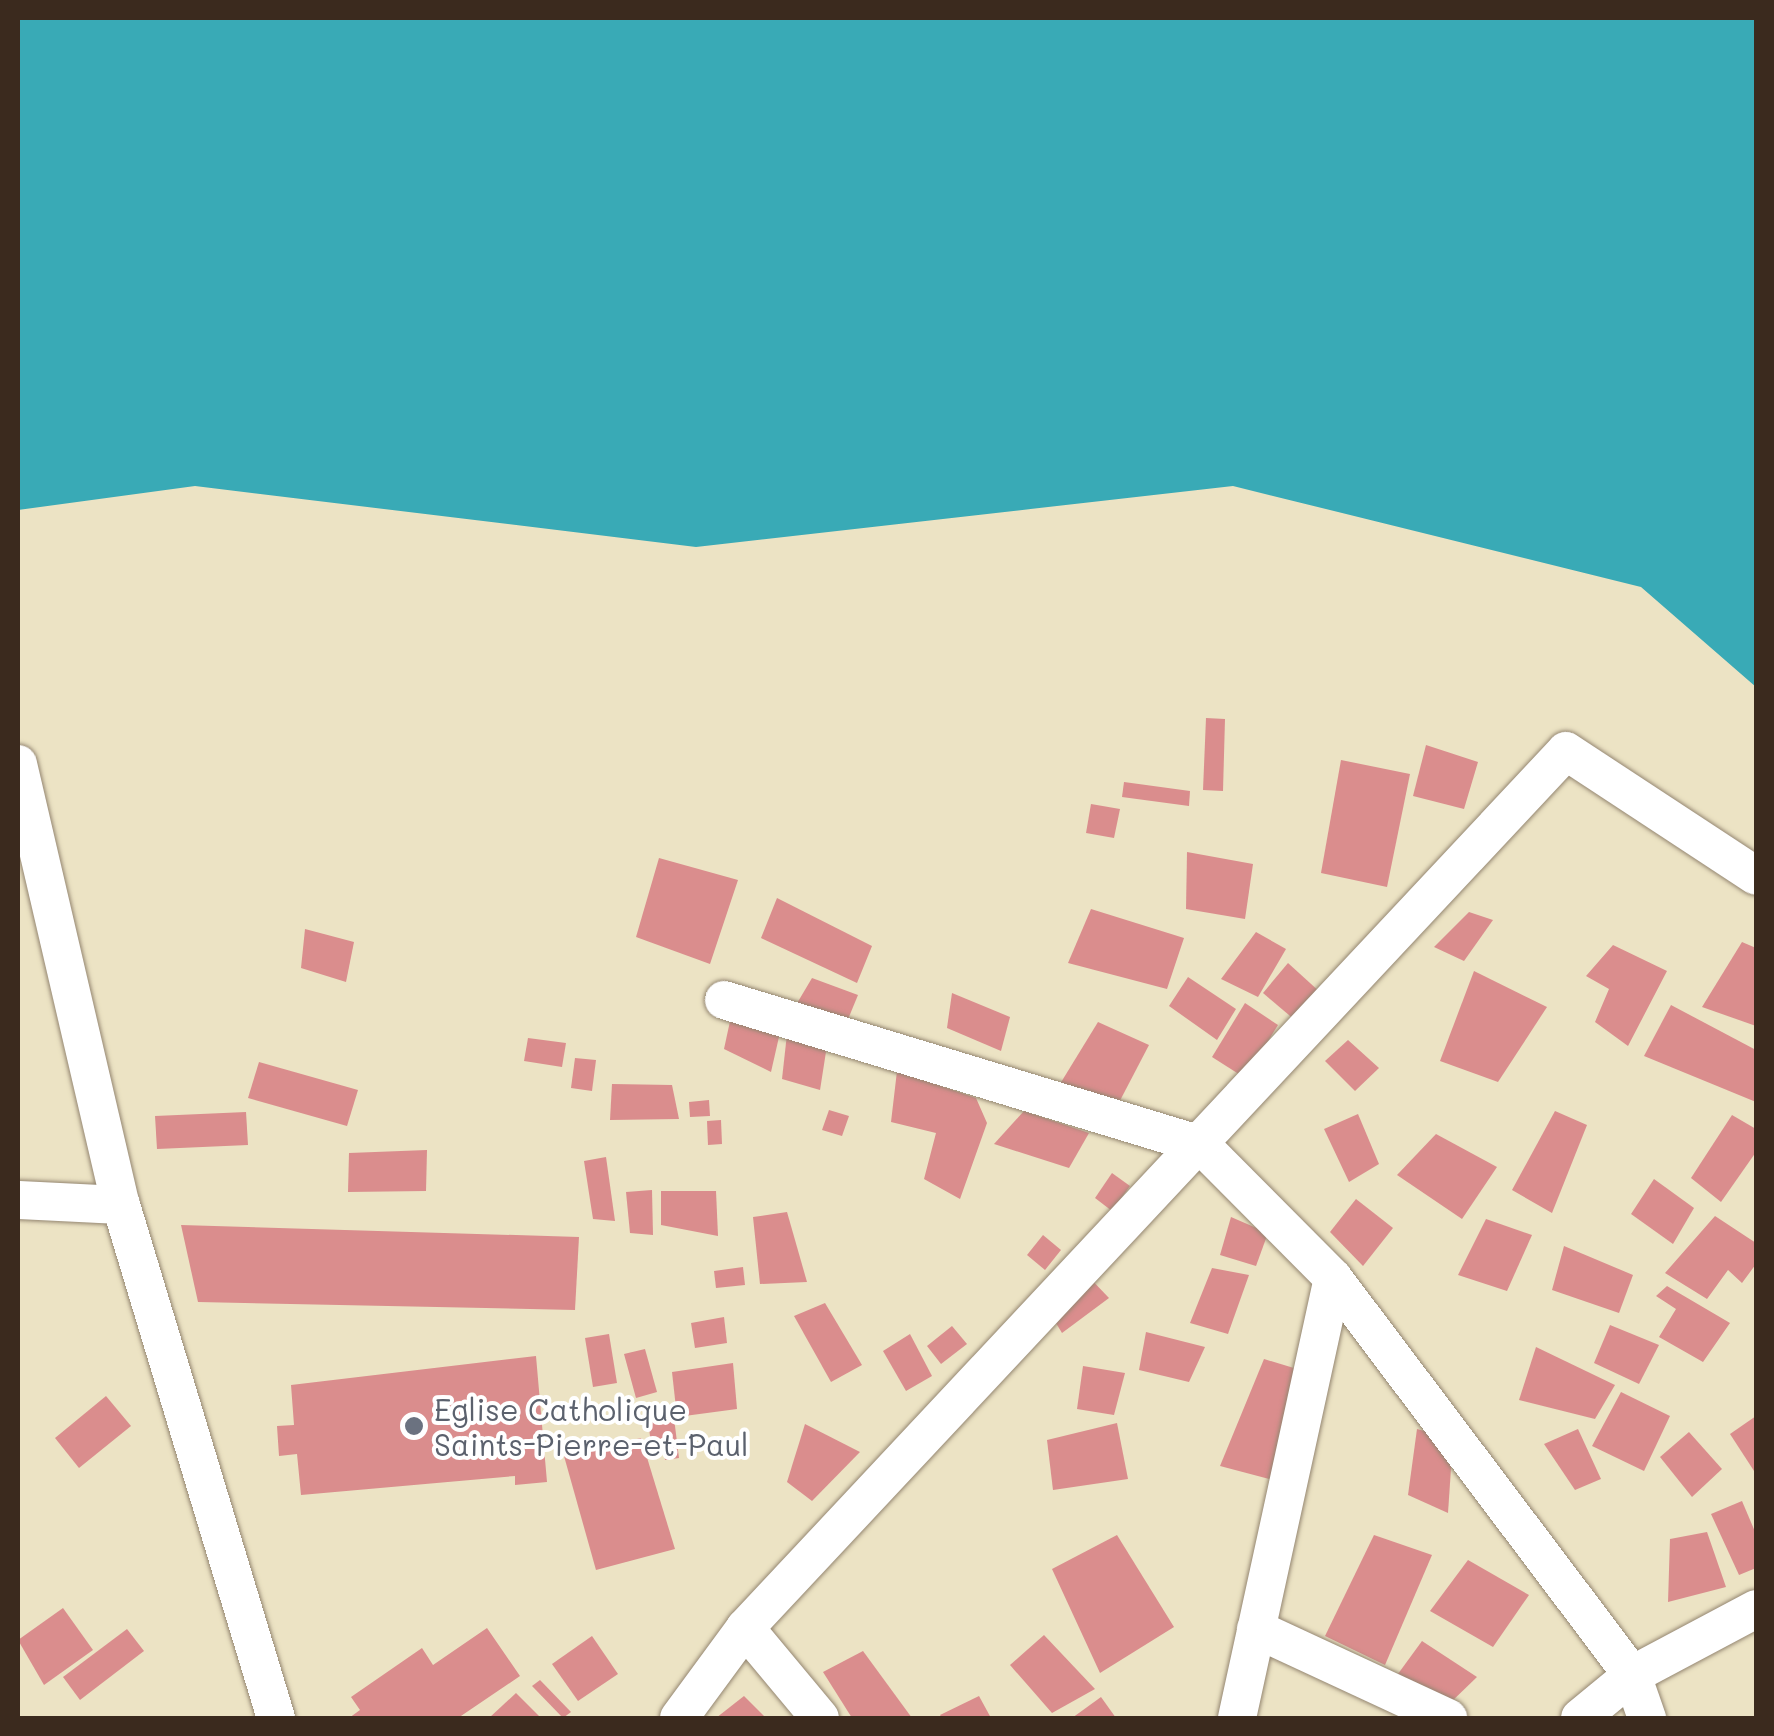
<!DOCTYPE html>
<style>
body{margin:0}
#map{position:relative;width:1774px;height:1736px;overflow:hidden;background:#ece3c4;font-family:Mali,sans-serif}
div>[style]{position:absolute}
.water>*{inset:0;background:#39aab6}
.building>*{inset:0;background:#da8d8d}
.roads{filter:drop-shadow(0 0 2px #948671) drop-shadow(0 0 2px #948671)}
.minor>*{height:38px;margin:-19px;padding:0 19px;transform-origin:19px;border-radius:19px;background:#fff}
.dots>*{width:28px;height:28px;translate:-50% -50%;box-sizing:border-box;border:5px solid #fff;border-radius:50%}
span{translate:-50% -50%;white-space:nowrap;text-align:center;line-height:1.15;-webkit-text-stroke:8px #fff;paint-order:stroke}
.worship-label{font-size:30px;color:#5b616d}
.left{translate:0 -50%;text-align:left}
.frame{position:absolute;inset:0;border:20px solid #3b2a1e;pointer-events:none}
</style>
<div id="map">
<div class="water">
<div style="clip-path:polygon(18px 18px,1756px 18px,1756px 687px,1641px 587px,1233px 486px,696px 547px,195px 486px,18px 510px)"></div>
</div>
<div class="building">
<div style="clip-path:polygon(1206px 718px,1225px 719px,1223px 791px,1203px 790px)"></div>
<div style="clip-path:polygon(1426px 745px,1478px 762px,1464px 809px,1413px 796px)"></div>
<div style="clip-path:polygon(1341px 760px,1410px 774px,1387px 887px,1321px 873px)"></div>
<div style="clip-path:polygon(1124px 782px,1190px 791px,1189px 806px,1122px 797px)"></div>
<div style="clip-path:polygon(1091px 804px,1120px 809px,1114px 838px,1086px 833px)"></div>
<div style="clip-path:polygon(1187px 852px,1253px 864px,1245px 919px,1186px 909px)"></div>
<div style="clip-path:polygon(659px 858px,738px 880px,710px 964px,636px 937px)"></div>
<div style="clip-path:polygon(777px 898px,872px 946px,857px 983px,761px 938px)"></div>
<div style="clip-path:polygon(1091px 909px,1184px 938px,1167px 989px,1068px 963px)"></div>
<div style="clip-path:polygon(1469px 912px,1493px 920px,1464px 961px,1434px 947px)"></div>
<div style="clip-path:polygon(305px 929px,354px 942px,346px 982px,301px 968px)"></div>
<div style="clip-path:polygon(1256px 932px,1286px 949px,1258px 997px,1221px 979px)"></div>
<div style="clip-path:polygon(1742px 942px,1756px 948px,1756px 1026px,1702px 1007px)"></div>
<div style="clip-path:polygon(1613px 945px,1667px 971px,1628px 1046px,1595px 1022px,1609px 989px,1586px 976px)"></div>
<div style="clip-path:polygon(1288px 963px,1321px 993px,1296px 1021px,1263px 993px)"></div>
<div style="clip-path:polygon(1474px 971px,1547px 1007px,1498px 1082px,1440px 1061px)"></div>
<div style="clip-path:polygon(1188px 977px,1236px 1009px,1217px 1040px,1169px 1006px)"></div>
<div style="clip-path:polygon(812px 978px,858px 995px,844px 1029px,793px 1010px)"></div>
<div style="clip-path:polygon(952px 993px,1010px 1017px,1001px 1051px,947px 1028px)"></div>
<div style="clip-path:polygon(1245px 1003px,1278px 1025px,1245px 1078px,1212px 1057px)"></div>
<div style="clip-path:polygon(1671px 1005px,1756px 1050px,1756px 1102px,1644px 1056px)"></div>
<div style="clip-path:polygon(732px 1012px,781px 1028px,771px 1072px,724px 1049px)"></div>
<div style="clip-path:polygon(1098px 1022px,1149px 1045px,1113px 1114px,1052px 1097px)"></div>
<div style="clip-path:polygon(788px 1025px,828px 1039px,820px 1090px,782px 1079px)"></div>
<div style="clip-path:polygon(528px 1038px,566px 1043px,562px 1067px,524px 1061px)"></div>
<div style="clip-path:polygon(1348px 1040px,1379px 1068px,1355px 1091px,1325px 1061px)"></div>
<div style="clip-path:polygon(575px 1058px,596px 1060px,592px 1091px,571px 1088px)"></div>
<div style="clip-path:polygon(259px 1062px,358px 1090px,347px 1126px,248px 1098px)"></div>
<div style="clip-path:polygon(897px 1071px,976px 1098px,987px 1123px,960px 1199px,924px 1179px,936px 1133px,891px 1122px)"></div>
<div style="clip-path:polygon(612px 1084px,672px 1085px,679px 1119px,610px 1120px)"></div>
<div style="clip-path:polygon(709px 1100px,710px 1116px,690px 1117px,689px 1102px)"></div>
<div style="clip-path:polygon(829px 1110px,849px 1116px,842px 1136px,822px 1130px)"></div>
<div style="clip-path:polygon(1024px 1111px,1089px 1133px,1069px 1168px,994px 1144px)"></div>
<div style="clip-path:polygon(1555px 1111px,1587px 1125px,1552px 1213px,1512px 1190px)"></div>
<div style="clip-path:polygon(246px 1112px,248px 1145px,157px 1149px,155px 1116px)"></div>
<div style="clip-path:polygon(1358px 1114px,1379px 1164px,1349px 1182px,1324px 1129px)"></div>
<div style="clip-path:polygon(1732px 1115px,1756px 1129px,1756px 1152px,1721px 1202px,1691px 1178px)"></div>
<div style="clip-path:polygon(721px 1120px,722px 1144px,708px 1145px,707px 1121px)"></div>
<div style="clip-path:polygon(1436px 1134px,1497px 1167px,1462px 1219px,1397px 1175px)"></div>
<div style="clip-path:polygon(427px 1150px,426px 1191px,348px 1192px,349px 1153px)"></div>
<div style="clip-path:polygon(606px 1157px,615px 1221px,593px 1219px,584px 1161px)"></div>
<div style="clip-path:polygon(1112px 1173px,1130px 1186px,1112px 1211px,1095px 1198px)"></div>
<div style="clip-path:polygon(1654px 1179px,1694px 1208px,1673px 1244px,1631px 1214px)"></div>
<div style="clip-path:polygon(652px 1190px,653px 1235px,630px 1233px,626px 1192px)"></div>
<div style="clip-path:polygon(661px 1191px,716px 1191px,718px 1236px,661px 1225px)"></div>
<div style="clip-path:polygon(1356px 1199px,1393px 1228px,1363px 1266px,1330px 1232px)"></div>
<div style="clip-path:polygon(787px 1212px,807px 1282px,760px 1284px,753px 1217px)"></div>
<div style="clip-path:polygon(1715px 1216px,1756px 1243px,1756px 1264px,1742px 1283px,1728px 1270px,1707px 1299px,1665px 1273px)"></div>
<div style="clip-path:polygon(1231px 1217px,1268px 1233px,1256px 1266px,1220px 1255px)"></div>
<div style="clip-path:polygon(1486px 1219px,1532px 1235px,1507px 1291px,1458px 1275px)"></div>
<div style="clip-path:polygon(181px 1225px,579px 1237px,575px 1310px,198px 1302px)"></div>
<div style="clip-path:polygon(1043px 1235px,1061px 1250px,1045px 1270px,1027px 1255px)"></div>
<div style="clip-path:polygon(1564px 1246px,1633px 1275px,1619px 1313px,1552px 1290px)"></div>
<div style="clip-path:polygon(743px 1267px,745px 1285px,716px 1288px,714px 1271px)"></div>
<div style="clip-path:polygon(1212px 1268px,1249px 1275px,1228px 1334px,1190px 1323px)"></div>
<div style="clip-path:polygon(1086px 1274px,1109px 1298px,1062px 1333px,1048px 1310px)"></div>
<div style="clip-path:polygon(1667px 1286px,1730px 1323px,1703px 1362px,1659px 1337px,1676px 1309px,1656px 1296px)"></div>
<div style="clip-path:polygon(825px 1303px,862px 1365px,831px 1382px,794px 1316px)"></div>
<div style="clip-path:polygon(724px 1317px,727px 1343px,695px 1348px,691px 1323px)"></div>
<div style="clip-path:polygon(1610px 1325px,1659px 1345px,1639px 1384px,1594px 1363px)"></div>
<div style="clip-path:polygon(952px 1326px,967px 1344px,941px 1364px,927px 1346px)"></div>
<div style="clip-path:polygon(1146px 1332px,1205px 1347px,1189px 1382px,1139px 1370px)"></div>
<div style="clip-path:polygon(609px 1334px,617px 1383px,593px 1387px,585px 1338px)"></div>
<div style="clip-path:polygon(910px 1334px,932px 1376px,906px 1391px,883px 1351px)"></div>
<div style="clip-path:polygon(1536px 1347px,1615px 1385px,1595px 1419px,1519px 1400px)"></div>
<div style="clip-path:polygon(645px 1349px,657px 1392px,636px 1398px,624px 1354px)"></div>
<div style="clip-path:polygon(536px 1356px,547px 1482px,515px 1485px,515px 1476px,301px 1495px,297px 1454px,279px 1456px,277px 1426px,294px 1425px,291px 1385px)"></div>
<div style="clip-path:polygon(1264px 1359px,1307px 1372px,1273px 1480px,1220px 1466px)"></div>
<div style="clip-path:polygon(733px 1363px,737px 1409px,677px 1417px,672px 1372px)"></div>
<div style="clip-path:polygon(1083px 1366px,1125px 1373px,1114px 1415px,1077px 1409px)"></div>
<div style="clip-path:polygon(1621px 1392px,1670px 1416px,1644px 1471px,1592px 1446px)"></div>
<div style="clip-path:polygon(106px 1396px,131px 1426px,79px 1468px,55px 1438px)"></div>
<div style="clip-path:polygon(1756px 1416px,1756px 1474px,1730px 1434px)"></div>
<div style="clip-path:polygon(674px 1418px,679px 1458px,665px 1460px,664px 1450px,652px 1451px,648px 1421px)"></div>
<div style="clip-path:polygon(1117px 1423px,1128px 1479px,1053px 1490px,1047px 1440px)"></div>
<div style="clip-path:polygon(805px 1424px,860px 1452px,812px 1501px,787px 1482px)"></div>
<div style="clip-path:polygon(1417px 1429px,1453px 1439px,1448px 1513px,1408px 1495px)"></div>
<div style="clip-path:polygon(1578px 1429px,1601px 1479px,1575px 1490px,1544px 1444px)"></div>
<div style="clip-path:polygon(1689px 1432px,1722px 1469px,1692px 1497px,1660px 1457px)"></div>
<div style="clip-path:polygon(641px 1438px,675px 1549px,596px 1570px,564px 1456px)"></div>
<div style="clip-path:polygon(1742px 1501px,1756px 1534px,1756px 1568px,1739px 1575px,1711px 1514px)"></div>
<div style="clip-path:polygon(1707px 1532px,1726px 1587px,1668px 1602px,1670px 1539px)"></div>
<div style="clip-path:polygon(1117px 1535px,1174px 1627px,1100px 1673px,1052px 1569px)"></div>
<div style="clip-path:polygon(1374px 1535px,1432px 1555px,1385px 1665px,1325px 1636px)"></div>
<div style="clip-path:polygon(1468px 1560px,1529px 1595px,1493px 1647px,1430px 1611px)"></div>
<div style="clip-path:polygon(63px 1608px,93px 1650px,44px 1685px,18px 1640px)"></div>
<div style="clip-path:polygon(487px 1628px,520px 1676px,458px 1718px,349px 1718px,360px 1710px,351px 1697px,422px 1648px,433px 1665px)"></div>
<div style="clip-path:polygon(127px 1629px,144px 1651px,80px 1700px,63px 1677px)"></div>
<div style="clip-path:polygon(1044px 1635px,1095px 1689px,1052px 1713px,1010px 1665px)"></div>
<div style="clip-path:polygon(592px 1636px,618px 1674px,578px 1701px,552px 1664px)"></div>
<div style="clip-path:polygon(1422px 1641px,1477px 1677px,1448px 1705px,1395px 1678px)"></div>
<div style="clip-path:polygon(863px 1651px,912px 1718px,852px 1718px,823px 1672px)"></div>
<div style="clip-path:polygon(540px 1680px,571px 1712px,563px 1718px,532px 1686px)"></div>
<div style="clip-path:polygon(516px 1693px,541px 1718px,489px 1718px)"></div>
<div style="clip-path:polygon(744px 1696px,766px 1718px,716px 1718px)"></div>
<div style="clip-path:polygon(979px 1696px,991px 1718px,942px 1718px,940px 1715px)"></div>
<div style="clip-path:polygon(1101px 1697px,1116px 1718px,1072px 1718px)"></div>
</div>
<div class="roads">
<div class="minor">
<div style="left:18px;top:764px;width:453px;rotate:76.9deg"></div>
<div style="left:121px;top:1205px;width:536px;rotate:73.19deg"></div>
<div style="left:724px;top:1000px;width:499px;rotate:16.9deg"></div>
<div style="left:1201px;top:1145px;width:187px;rotate:45.2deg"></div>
<div style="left:1333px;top:1278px;width:497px;rotate:53deg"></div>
<div style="left:1632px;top:1675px;width:46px;rotate:70.8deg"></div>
<div style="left:18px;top:1200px;width:103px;rotate:2.8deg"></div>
<div style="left:745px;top:1628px;width:117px;rotate:50.2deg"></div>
<div style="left:1256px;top:1629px;width:212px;rotate:24.9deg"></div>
<div style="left:679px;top:1718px;width:112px;rotate:-53.7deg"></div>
<div style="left:745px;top:1628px;width:1201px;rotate:-46.89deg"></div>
<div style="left:1566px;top:751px;width:227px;rotate:33.3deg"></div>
<div style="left:1237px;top:1718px;width:450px;rotate:-77.7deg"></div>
<div style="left:1580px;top:1718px;width:67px;rotate:-39.6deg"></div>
<div style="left:1632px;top:1675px;width:140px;rotate:-28deg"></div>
</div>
</div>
<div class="dots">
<div style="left:414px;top:1426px;background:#6b7280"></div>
</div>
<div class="worship-label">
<span class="left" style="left:434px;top:1426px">Eglise Catholique<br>Saints-Pierre-et-Paul</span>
</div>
<div class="frame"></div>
</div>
